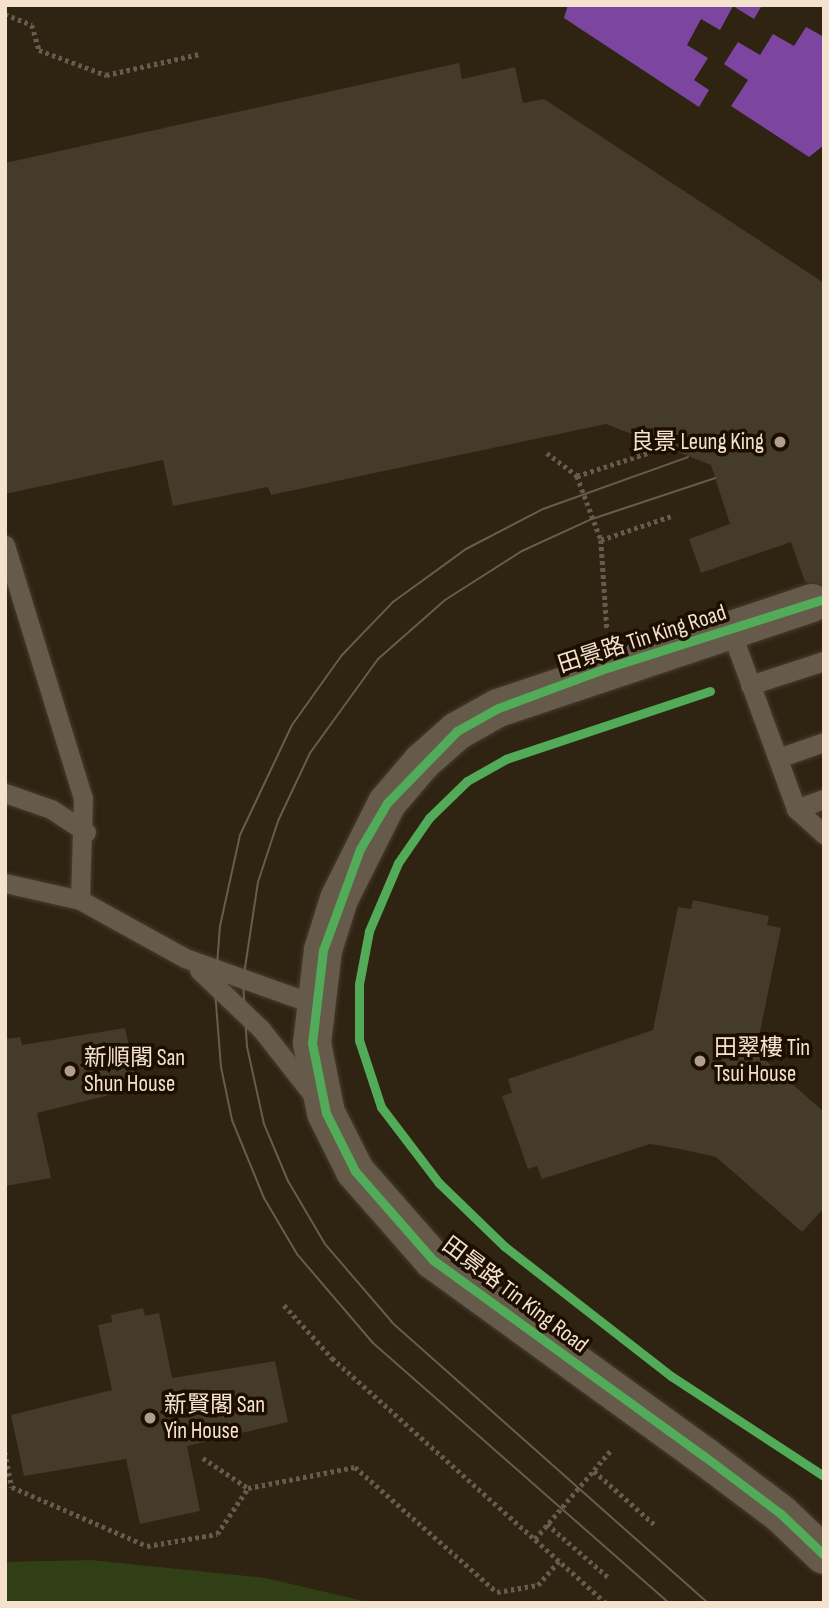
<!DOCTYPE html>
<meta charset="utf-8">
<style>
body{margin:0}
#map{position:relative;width:829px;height:1608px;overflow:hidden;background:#2f2312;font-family:"Sofia Sans Condensed","Noto Sans TC",sans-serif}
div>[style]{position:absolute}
.green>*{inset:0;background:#303f15}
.water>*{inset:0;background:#7c46a0}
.building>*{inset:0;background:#453b2a}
.path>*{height:4.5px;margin-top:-2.25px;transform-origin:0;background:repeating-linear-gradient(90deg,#665b4e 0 3.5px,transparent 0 7px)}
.roads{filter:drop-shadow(0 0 2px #463c30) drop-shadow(0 0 2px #463c30)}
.service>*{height:19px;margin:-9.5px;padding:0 9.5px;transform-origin:9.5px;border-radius:9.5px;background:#665a4b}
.tertiary>*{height:38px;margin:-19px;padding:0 19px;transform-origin:19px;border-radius:19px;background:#665a4b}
.tram>*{height:2px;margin:-1px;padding:0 1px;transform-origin:1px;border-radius:1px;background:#675c4e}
.cycleway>*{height:9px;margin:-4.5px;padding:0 4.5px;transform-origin:4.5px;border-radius:4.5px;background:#51ab58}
.dots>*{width:19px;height:19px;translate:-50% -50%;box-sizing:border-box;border:4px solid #1c0f02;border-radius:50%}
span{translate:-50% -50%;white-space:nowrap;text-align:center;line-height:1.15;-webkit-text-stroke:7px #1c0f02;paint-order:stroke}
.poi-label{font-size:23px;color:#f5e2ce}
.right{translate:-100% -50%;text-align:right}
.left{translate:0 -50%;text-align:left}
.street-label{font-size:23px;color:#f5e2ce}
.frame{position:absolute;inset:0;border:7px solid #f5e2ce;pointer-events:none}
</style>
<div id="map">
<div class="green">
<div style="clip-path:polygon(91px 1560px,266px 1578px,372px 1603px,5px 1603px,5px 1562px)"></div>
</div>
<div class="water">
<div style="clip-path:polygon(568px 5px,762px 5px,754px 19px,733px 6px,720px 30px,701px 19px,687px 45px,708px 58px,694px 80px,709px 90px,699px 107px,564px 18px)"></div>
<div style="clip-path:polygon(806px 27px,824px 37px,824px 145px,809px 157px,731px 106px,748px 80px,724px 64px,738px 42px,760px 55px,773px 34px,794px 46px)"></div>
</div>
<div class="building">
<div style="clip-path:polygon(459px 63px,462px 79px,515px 67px,523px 103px,544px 99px,824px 283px,824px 585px,805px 582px,791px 542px,701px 573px,689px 539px,730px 524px,711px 465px,606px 424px,271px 495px,268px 487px,173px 506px,163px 460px,5px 494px,5px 163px)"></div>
<div style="clip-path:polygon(693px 900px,769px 916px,767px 925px,781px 928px,756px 1052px,824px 1112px,824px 1208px,802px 1232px,716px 1157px,680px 1149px,650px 1144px,542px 1179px,537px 1166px,528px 1169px,502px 1096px,512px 1093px,508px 1079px,653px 1030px,678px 907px,691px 909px)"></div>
<div style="clip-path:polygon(125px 1028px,138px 1088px,37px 1113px,51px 1178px,5px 1186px,5px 1039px,20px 1037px,22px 1045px)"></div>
<div style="clip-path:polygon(143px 1308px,145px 1316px,159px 1313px,172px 1378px,275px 1361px,288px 1422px,187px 1446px,200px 1511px,140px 1524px,126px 1459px,24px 1476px,11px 1415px,112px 1390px,98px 1325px,112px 1322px,111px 1315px)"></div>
</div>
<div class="path">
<div style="left:5px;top:14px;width:29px;rotate:22deg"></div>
<div style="left:32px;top:25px;width:26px;rotate:74deg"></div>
<div style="left:39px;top:50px;width:72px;rotate:20.5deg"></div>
<div style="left:106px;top:75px;width:96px;rotate:-12.6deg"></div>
<div style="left:547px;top:453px;width:38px;rotate:37deg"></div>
<div style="left:577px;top:476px;width:68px;rotate:69.4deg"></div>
<div style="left:601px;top:540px;width:88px;rotate:86.1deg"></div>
<div style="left:577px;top:476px;width:81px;rotate:-18deg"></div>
<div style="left:601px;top:540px;width:77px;rotate:-18.9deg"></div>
<div style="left:284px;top:1305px;width:72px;rotate:47.8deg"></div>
<div style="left:332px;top:1358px;width:368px;rotate:41.8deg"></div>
<div style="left:5px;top:1452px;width:36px;rotate:79deg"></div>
<div style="left:12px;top:1487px;width:147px;rotate:23.6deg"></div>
<div style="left:147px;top:1546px;width:71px;rotate:-9.7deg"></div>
<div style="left:217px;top:1534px;width:55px;rotate:-56deg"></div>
<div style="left:203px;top:1458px;width:54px;rotate:33.7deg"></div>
<div style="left:248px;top:1488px;width:109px;rotate:-11.1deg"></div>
<div style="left:355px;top:1467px;width:189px;rotate:41.4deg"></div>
<div style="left:497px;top:1592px;width:42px;rotate:-9.7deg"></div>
<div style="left:538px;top:1585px;width:32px;rotate:-49deg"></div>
<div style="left:594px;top:1471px;width:80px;rotate:41.5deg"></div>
<div style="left:547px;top:1524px;width:81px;rotate:41deg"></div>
<div style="left:535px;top:1539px;width:117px;rotate:-49.5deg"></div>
</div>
<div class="roads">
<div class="service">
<div style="left:5px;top:545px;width:265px;rotate:72.9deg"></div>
<div style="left:83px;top:798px;width:102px;rotate:91.7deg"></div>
<div style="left:731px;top:631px;width:189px;rotate:69.9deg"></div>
<div style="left:796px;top:809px;width:38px;rotate:42deg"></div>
<div style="left:750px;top:685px;width:78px;rotate:-18deg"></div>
<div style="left:778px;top:758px;width:49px;rotate:-19.2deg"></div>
<div style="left:5px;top:793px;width:49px;rotate:19.2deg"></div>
<div style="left:51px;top:809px;width:42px;rotate:33.3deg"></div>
<div style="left:796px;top:809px;width:30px;rotate:-20deg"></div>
<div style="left:5px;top:883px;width:77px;rotate:12.8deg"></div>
<div style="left:80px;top:900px;width:120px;rotate:28.9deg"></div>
<div style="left:185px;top:958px;width:137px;rotate:19.6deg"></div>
<div style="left:199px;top:970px;width:86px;rotate:43.6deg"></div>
<div style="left:261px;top:1029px;width:84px;rotate:51.8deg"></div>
</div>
<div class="tertiary">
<div style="left:812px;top:603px;width:331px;rotate:161.5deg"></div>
<div style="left:498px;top:708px;width:47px;rotate:150.7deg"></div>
<div style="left:457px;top:731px;width:47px;rotate:138.5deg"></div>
<div style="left:422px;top:762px;width:54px;rotate:130.5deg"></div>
<div style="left:387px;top:803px;width:107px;rotate:116.6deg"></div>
<div style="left:339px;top:899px;width:53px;rotate:107.4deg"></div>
<div style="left:323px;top:950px;width:94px;rotate:96.7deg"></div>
<div style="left:312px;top:1043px;width:71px;rotate:78.7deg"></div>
<div style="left:326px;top:1113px;width:65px;rotate:63.4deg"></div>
<div style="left:355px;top:1171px;width:118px;rotate:48.8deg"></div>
<div style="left:433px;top:1260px;width:334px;rotate:35.9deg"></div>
<div style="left:704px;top:1456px;width:96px;rotate:37deg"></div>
<div style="left:781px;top:1514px;width:59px;rotate:43.6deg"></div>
</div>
</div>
<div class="tram">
<div style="left:669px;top:1603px;width:394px;rotate:-138.7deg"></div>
<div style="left:373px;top:1343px;width:117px;rotate:-130.5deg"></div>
<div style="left:297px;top:1254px;width:65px;rotate:-120.5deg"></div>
<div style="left:264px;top:1198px;width:84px;rotate:-112.3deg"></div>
<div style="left:232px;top:1120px;width:54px;rotate:-101.7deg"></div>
<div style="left:221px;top:1067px;width:76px;rotate:-94.5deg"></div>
<div style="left:215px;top:991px;width:65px;rotate:-85.6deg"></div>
<div style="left:220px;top:926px;width:93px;rotate:-77.6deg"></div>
<div style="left:240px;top:835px;width:122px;rotate:-64.7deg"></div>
<div style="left:292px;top:725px;width:86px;rotate:-54.5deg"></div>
<div style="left:342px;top:655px;width:74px;rotate:-46.1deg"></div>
<div style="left:393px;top:602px;width:90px;rotate:-36deg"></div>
<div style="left:466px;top:549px;width:87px;rotate:-27.5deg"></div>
<div style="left:543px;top:509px;width:154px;rotate:-19.7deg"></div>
<div style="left:708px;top:1603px;width:423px;rotate:-138.4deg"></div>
<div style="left:392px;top:1322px;width:103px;rotate:-130.7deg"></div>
<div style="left:325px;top:1244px;width:73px;rotate:-120.4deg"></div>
<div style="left:288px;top:1181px;width:62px;rotate:-112.8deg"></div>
<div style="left:264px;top:1124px;width:79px;rotate:-102.4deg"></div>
<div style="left:247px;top:1047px;width:66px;rotate:-93.5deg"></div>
<div style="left:243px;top:981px;width:100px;rotate:-81.4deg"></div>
<div style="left:258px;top:882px;width:64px;rotate:-71.8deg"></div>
<div style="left:278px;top:821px;width:75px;rotate:-64.8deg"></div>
<div style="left:310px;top:753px;width:116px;rotate:-54.1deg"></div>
<div style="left:378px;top:659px;width:89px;rotate:-41.4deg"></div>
<div style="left:445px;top:600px;width:91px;rotate:-32.5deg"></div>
<div style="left:522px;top:551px;width:77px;rotate:-24.6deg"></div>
<div style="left:592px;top:519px;width:130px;rotate:-18.4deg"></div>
</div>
<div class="cycleway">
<div style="left:824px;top:599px;width:225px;rotate:162.4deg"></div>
<div style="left:609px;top:667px;width:118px;rotate:159.7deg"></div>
<div style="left:498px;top:708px;width:47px;rotate:150.7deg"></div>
<div style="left:457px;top:731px;width:100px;rotate:134.2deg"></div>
<div style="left:387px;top:803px;width:53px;rotate:120.4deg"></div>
<div style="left:360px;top:849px;width:108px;rotate:110.1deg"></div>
<div style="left:323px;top:950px;width:94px;rotate:96.7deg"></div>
<div style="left:312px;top:1043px;width:71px;rotate:78.7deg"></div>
<div style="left:326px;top:1113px;width:65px;rotate:63.4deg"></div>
<div style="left:355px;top:1171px;width:118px;rotate:48.8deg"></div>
<div style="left:433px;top:1260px;width:334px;rotate:35.9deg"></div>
<div style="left:704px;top:1456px;width:96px;rotate:37deg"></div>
<div style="left:781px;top:1514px;width:59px;rotate:43.6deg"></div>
<div style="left:710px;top:691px;width:215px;rotate:161.6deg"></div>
<div style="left:506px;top:759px;width:45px;rotate:150.6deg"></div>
<div style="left:467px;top:781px;width:53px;rotate:135.8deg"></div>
<div style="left:429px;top:818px;width:55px;rotate:124.6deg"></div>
<div style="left:398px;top:863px;width:74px;rotate:113.1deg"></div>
<div style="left:369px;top:931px;width:54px;rotate:100.7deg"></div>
<div style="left:359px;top:984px;width:56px;rotate:90deg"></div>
<div style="left:359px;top:1040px;width:71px;rotate:71.8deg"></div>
<div style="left:381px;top:1107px;width:96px;rotate:52.7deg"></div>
<div style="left:439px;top:1183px;width:91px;rotate:44.1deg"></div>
<div style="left:504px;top:1246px;width:212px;rotate:37.9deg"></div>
<div style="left:671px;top:1376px;width:183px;rotate:33.2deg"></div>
</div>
<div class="dots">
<div style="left:780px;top:442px;background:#b09f8c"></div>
<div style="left:700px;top:1061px;background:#b09f8c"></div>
<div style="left:70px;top:1071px;background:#b09f8c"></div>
<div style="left:150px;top:1418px;background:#b09f8c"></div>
</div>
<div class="poi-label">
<span class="right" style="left:764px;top:442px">良景 Leung King</span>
<span class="left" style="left:714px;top:1061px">田翠樓 Tin<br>Tsui House</span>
<span class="left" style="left:84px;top:1071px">新順閣 San<br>Shun House</span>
<span class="left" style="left:164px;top:1418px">新賢閣 San<br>Yin House</span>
</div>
<div class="street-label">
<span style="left:642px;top:639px;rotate:-18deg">田景路 Tin King Road</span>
<span style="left:515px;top:1295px;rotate:37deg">田景路 Tin King Road</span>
</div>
<div class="frame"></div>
</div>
